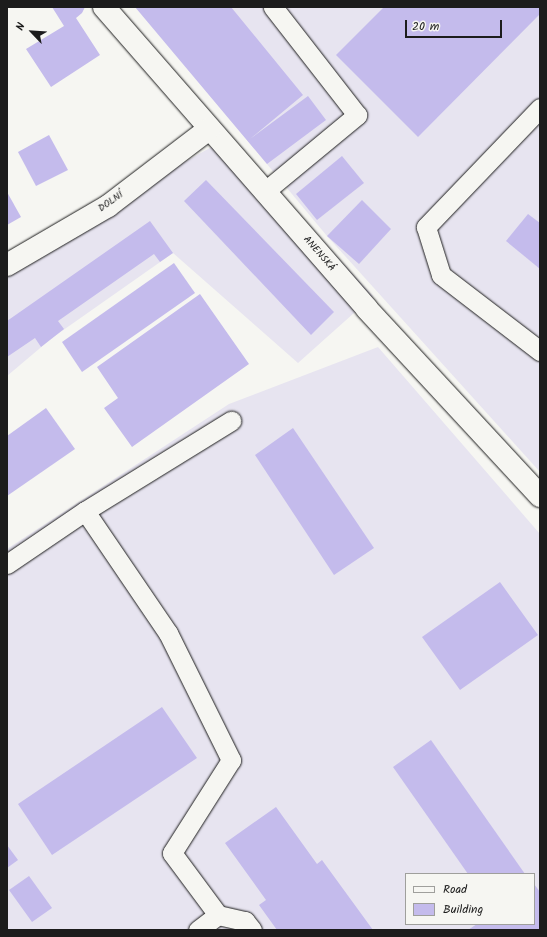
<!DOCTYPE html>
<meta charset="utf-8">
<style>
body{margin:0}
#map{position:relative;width:547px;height:937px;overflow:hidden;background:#f6f6f2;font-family:Kalam,sans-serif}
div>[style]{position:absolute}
.built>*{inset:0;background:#e7e4f0}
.building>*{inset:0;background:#c4bbec}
.roads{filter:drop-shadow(0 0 1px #1c1c1c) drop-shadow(0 0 1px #1c1c1c)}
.service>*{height:19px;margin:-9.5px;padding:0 9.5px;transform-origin:9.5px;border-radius:9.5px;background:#f6f6f2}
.minor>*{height:22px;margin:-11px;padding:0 11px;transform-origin:11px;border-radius:11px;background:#f6f6f2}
span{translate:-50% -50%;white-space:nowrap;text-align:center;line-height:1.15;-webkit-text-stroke:3px #f6f6f2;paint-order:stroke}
.street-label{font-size:10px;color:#1c1c1c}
.frame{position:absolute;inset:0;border:8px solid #1c1c1c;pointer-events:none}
.legend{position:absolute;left:405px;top:873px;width:130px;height:52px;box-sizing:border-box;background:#f6f6f2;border:1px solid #9f9f9c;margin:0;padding:5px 7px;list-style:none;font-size:12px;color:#1c1c1c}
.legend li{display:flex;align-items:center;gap:8px;height:20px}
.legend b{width:20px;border:1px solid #9f9f9c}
.north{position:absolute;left:12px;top:12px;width:40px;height:40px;-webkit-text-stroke:3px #f6f6f2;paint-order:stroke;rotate:295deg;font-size:11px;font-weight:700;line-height:16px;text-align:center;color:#1c1c1c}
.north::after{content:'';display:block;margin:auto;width:14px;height:18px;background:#1c1c1c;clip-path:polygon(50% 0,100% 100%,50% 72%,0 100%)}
.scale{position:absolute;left:405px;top:20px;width:97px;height:18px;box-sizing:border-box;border:2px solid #1c1c1c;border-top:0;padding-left:5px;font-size:12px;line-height:14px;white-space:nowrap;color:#1c1c1c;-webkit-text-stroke:3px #f6f6f2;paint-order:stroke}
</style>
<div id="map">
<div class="built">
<div style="clip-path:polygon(136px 7px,540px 7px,540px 472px,327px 236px)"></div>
<div style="clip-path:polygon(228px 138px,373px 296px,298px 363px,173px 253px,52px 338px,7px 376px,7px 260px)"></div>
<div style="clip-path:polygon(evenodd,378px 347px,540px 534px,540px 930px,7px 930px,7px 549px,229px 404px,378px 347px,406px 874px,534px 874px,534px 924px,406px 924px,406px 874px)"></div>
</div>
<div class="building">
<div style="clip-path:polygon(52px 7px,85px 7px,82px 13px,76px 18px,100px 55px,51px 87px,26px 49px,64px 26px)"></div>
<div style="clip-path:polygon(135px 7px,231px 7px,303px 95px,250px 139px,308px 96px,326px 120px,267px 164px)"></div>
<div style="clip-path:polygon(384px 7px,540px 7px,540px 14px,418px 137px,336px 55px)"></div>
<div style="clip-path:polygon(49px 135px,68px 170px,36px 186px,18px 152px)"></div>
<div style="clip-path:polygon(342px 156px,364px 183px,317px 220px,296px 194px)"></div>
<div style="clip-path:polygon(206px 180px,334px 312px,311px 335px,184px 201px)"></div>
<div style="clip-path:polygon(7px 192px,21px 217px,7px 225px)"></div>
<div style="clip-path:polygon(362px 200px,391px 229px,359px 264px,327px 236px)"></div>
<div style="clip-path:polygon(528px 214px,540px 223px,540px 269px,506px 241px)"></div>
<div style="clip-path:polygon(150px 221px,173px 253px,160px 262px,154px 254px,58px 321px,64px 329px,41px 347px,35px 338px,7px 357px,7px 321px)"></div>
<div style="clip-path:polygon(174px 263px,195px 293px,82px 372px,62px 342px)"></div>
<div style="clip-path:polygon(200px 294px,249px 364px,132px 447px,104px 408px,118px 398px,97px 367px)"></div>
<div style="clip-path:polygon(46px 408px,75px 449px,7px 496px,7px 436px)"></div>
<div style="clip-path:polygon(293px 428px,374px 548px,334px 575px,255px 455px)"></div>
<div style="clip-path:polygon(500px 582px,538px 635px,460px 690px,422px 637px)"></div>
<div style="clip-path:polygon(162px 707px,197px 758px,52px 855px,18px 804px)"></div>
<div style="clip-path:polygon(431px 740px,525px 874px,468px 874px,393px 767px)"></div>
<div style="clip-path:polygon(276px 807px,317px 864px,322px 860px,373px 930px,277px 930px,259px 905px,266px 900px,225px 843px)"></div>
<div style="clip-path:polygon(7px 845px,18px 860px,7px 868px)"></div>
<div style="clip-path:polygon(29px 876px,52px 908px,32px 922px,9px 890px)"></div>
<div style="clip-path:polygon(534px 884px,540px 892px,540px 930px,468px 930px,477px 924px,534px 924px)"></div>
</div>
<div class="roads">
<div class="service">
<div style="left:540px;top:108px;width:165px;rotate:133.8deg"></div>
<div style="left:426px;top:227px;width:50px;rotate:72.6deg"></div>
<div style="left:441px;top:275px;width:125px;rotate:37.5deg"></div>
<div style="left:264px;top:192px;width:121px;rotate:-39.6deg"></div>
<div style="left:357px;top:115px;width:137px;rotate:-127.9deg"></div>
<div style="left:85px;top:511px;width:148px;rotate:55.8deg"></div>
<div style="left:168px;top:633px;width:142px;rotate:63.6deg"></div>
<div style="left:231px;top:760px;width:110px;rotate:122.4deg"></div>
<div style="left:172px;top:853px;width:77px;rotate:53.4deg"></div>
<div style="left:7px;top:564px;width:94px;rotate:-34.2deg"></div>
<div style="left:85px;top:511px;width:172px;rotate:-31.7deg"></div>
<div style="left:198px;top:930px;width:25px;rotate:-37deg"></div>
<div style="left:218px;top:915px;width:28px;rotate:13deg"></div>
<div style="left:245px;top:921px;width:11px;rotate:52deg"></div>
</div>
<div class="minor">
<div style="left:104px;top:7px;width:400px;rotate:48.9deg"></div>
<div style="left:367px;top:309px;width:255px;rotate:47.2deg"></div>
<div style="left:7px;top:265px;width:117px;rotate:-30.3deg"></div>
<div style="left:108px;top:206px;width:127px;rotate:-37.3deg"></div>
</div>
</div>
<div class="street-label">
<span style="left:111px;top:202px;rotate:-35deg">DOLNÍ</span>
<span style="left:319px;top:254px;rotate:49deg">ANENSKÁ</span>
</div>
<div class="frame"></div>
<ul class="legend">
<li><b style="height:5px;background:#f6f6f2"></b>Road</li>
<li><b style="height:11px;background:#c4bbec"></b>Building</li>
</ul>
<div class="north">N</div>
<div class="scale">20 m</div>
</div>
